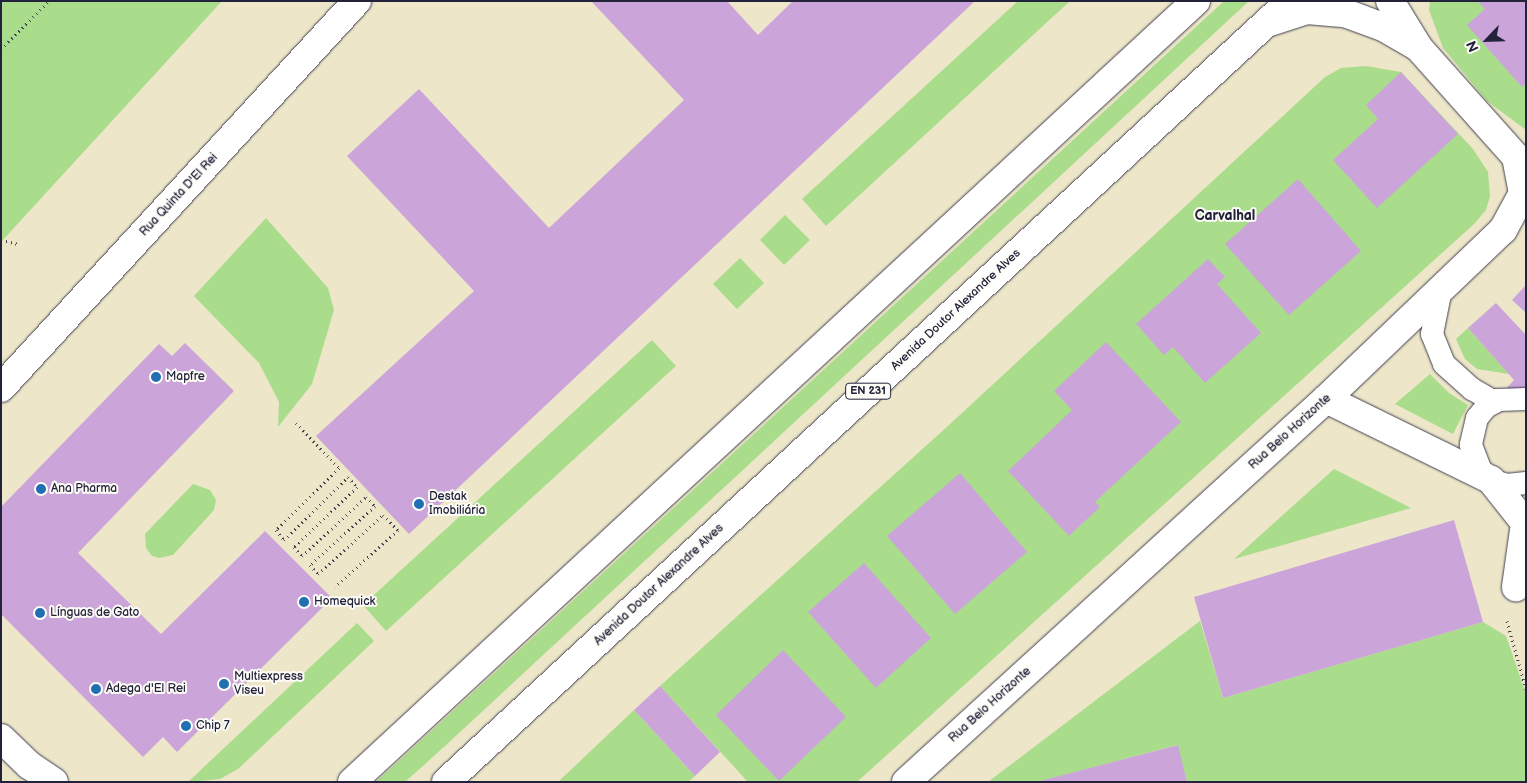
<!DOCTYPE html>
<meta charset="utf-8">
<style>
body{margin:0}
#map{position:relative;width:1527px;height:783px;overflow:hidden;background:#ede6c9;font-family:"Balsamiq Sans",sans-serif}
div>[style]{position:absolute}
.green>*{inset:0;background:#a9dc8b}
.building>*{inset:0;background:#cba5d9}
.path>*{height:3px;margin-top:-1.5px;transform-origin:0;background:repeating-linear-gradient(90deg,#403f50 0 1px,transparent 0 5px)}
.roads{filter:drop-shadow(0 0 1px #403f50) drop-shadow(0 0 1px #403f50)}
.lane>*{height:22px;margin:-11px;padding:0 11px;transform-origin:11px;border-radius:11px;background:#fff}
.street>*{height:28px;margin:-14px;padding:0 14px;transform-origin:14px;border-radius:14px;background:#fff}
.primary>*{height:28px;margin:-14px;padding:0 14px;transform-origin:14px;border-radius:14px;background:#fff}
.dots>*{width:14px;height:14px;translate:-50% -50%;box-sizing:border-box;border:2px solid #fdfcf7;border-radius:50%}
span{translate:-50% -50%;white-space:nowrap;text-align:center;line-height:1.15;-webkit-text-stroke:4px #fdfcf7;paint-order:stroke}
.shield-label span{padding:1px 4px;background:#fdfcf7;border:1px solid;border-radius:4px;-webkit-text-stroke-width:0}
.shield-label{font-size:11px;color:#22223b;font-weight:700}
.street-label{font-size:12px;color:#22223b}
.poi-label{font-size:12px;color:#22223b}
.left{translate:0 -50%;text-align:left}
.neighbourhood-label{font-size:14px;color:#22223b;font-weight:700}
.frame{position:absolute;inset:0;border:2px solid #22223b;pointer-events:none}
.north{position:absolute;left:1462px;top:15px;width:50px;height:50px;-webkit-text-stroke:4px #fdfcf7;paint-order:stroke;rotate:246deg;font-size:14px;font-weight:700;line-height:20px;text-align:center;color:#22223b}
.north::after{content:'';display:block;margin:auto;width:18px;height:22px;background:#22223b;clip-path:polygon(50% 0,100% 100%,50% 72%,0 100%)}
</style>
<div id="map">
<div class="green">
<div style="clip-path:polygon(1px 1px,222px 1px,1px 242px)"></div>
<div style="clip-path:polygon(1018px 1px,1070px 1px,826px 226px,802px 199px)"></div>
<div style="clip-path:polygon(1224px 1px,1249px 1px,445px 746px,405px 782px,376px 782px)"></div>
<div style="clip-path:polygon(1430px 1px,1526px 1px,1526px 130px,1487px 101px,1443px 48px,1429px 10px)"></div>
<div style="clip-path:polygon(1366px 66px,1401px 72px,1473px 149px,1488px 172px,1490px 196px,1486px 210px,1474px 224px,857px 782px,748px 782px,660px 686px,949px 425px,1325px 77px,1341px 68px)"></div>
<div style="clip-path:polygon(785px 215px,810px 240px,784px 265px,760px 240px)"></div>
<div style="clip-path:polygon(266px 218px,328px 288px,334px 310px,312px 384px,278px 427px,279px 402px,259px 363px,194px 296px)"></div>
<div style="clip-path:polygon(740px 258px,764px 283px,737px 309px,713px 284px)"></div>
<div style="clip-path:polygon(1468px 328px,1509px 374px,1477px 369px,1465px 359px,1456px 339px)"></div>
<div style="clip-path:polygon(652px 340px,676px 366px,386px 631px,363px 605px)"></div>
<div style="clip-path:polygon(1430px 374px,1449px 393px,1468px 405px,1453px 434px,1395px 404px)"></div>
<div style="clip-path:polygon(1334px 469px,1411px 508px,1234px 559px)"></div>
<div style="clip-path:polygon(193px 484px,210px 490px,216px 500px,214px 510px,173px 555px,159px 558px,152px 556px,146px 548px,145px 534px)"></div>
<div style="clip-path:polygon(1200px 621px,1223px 698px,1483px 622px,1506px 636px,1526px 694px,1526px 782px,1187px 782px,1177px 745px,1038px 782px,988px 782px)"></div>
<div style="clip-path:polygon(357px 623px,374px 641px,238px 769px,220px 779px,188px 782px)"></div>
<div style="clip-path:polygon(634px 710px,695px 776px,688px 782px,558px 782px)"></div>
</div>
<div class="building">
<div style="clip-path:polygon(591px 1px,727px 1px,758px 35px,793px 1px,975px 1px,409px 534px,316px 436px,474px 291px,347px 156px,419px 89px,549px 228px,684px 100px)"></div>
<div style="clip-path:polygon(1478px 1px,1526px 1px,1526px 83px,1522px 87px,1467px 25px,1485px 9px)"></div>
<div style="clip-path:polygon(1401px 72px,1458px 134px,1377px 208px,1333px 160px,1378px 119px,1366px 105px)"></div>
<div style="clip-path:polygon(1298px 179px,1361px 251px,1289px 315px,1225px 244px)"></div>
<div style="clip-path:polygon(1208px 259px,1225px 277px,1217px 284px,1261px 333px,1205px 383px,1173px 347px,1164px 355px,1136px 324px)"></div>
<div style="clip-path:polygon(1526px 285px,1526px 313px,1512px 300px)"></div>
<div style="clip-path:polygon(1496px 303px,1526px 335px,1526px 410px,1504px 391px,1514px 380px,1468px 328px)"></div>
<div style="clip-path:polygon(1106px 342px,1181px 422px,1095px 502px,1100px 507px,1069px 536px,1008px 471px,1072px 410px,1054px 391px)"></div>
<div style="clip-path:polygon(185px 343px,234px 391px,78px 553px,161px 634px,265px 531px,332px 598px,177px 752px,163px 737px,143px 757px,1px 614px,1px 507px,159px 344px,172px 356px)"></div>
<div style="clip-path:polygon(960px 473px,1027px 552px,955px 614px,887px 536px)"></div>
<div style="clip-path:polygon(1454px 520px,1483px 622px,1223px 698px,1194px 597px)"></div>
<div style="clip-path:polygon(864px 563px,931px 638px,876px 688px,808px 612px)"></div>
<div style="clip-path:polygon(783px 650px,846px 717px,779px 781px,716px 715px)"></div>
<div style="clip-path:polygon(660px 686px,720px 752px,695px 776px,634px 710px)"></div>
<div style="clip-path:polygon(1178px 745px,1187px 782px,1041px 782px,1040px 781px)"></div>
</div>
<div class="path">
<div style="left:1px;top:49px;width:68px;rotate:-45deg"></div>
<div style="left:1px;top:240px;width:18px;rotate:13deg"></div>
<div style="left:296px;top:423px;width:62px;rotate:46.3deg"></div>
<div style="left:339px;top:468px;width:88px;rotate:135.5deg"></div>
<div style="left:276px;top:530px;width:13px;rotate:51deg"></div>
<div style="left:284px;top:540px;width:90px;rotate:-44.5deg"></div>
<div style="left:348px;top:477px;width:13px;rotate:48deg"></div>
<div style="left:357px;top:487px;width:87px;rotate:136.4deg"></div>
<div style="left:294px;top:547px;width:12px;rotate:48deg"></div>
<div style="left:302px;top:556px;width:87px;rotate:-42.7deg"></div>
<div style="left:366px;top:497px;width:13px;rotate:45deg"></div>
<div style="left:375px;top:506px;width:88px;rotate:137.8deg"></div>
<div style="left:310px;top:565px;width:12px;rotate:48deg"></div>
<div style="left:318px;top:574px;width:88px;rotate:-42.2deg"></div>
<div style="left:383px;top:515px;width:21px;rotate:45deg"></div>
<div style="left:398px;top:530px;width:85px;rotate:137.9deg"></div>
<div style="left:1507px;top:621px;width:71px;rotate:74.4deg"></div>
</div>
<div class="roads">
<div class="lane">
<div style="left:1441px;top:289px;width:46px;rotate:101.3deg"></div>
<div style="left:1432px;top:334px;width:32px;rotate:68deg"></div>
<div style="left:1444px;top:364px;width:38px;rotate:42deg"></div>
<div style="left:1472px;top:389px;width:22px;rotate:30deg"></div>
<div style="left:1491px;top:400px;width:8px"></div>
<div style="left:1526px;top:399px;width:27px;rotate:178deg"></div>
<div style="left:1499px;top:400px;width:15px;rotate:152deg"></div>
<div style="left:1486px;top:407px;width:14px;rotate:129deg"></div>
<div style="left:1477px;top:418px;width:28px;rotate:103deg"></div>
<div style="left:1471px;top:445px;width:26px;rotate:69deg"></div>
<div style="left:1480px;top:469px;width:16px;rotate:45deg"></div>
<div style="left:1491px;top:480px;width:17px;rotate:17deg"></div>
<div style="left:1507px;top:485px;width:19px;rotate:-6deg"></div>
</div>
<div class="street">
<div style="left:1267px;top:23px;width:42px;rotate:-18deg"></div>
<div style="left:1307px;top:10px;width:38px;rotate:5deg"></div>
<div style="left:1345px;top:13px;width:40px;rotate:20.2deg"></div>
<div style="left:1383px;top:27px;width:38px;rotate:30deg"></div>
<div style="left:1px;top:388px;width:526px;rotate:-47.39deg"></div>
<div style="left:1326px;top:399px;width:184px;rotate:26.1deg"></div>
<div style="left:1491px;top:480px;width:55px;rotate:51.7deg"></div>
<div style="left:1525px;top:523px;width:65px;rotate:98deg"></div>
<div style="left:1px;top:738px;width:39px;rotate:44deg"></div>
<div style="left:29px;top:765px;width:30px;rotate:34deg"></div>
<div style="left:906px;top:782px;width:568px;rotate:-42.36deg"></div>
<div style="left:1326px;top:399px;width:245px;rotate:-43.7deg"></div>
<div style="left:1503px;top:230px;width:42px;rotate:-61.6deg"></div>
<div style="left:1523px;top:193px;width:37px;rotate:-101deg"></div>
<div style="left:1516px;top:157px;width:146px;rotate:-131.7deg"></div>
<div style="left:1419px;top:48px;width:55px;rotate:-121.7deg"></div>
</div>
<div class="primary">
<div style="left:352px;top:782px;width:1150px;rotate:-42.78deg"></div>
<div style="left:446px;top:782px;width:1150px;rotate:-42.78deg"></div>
</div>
</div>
<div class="dots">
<div style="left:156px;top:377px;background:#1f6fb2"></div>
<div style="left:41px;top:489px;background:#1f6fb2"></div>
<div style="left:419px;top:504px;background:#1f6fb2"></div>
<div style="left:304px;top:602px;background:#1f6fb2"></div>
<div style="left:40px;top:613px;background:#1f6fb2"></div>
<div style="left:224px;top:684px;background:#1f6fb2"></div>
<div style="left:96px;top:689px;background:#1f6fb2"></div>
<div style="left:186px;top:726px;background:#1f6fb2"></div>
</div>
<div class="shield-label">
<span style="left:868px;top:391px">EN 231</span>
</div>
<div class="street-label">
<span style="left:179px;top:195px;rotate:-47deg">Rua Quinta D'El Rei</span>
<span style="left:956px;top:310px;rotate:-43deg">Avenida Doutor Alexandre Alves</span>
<span style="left:1290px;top:432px;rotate:-42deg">Rua Belo Horizonte</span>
<span style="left:659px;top:585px;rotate:-43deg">Avenida Doutor Alexandre Alves</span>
<span style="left:990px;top:705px;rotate:-42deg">Rua Belo Horizonte</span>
</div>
<div class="poi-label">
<span class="left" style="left:166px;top:377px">Mapfre</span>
<span class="left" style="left:51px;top:489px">Ana Pharma</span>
<span class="left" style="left:429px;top:504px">Destak<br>Imobiliária</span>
<span class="left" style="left:314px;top:602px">Homequick</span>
<span class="left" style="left:50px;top:613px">Línguas de Gato</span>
<span class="left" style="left:234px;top:684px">Multiexpress<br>Viseu</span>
<span class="left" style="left:106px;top:689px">Adega d'El Rei</span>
<span class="left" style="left:196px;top:726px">Chip 7</span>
</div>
<div class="neighbourhood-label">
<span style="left:1225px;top:216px">Carvalhal</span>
</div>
<div class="frame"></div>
<div class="north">N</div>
</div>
